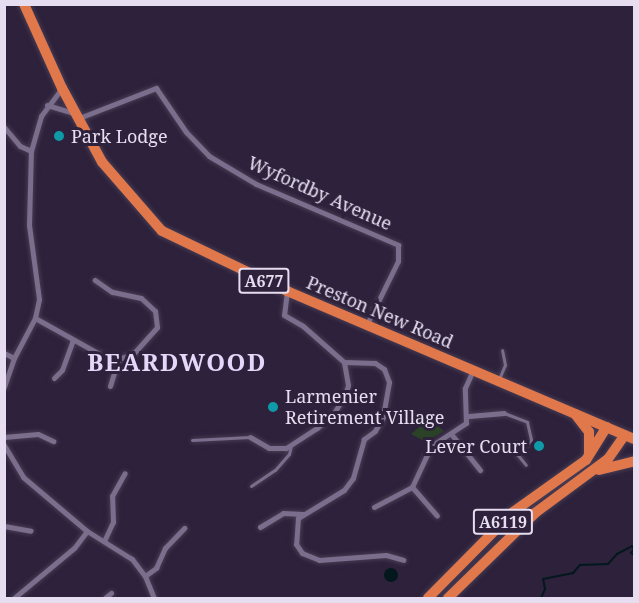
<!DOCTYPE html>
<style>
body{margin:0}
#map{position:relative;width:639px;height:603px;overflow:hidden;background:#2d213b;font-family:"Noto Serif",serif}
div>[style]{position:absolute}
.green>*{inset:0;background:#2a4225}
.water>*{inset:0;background:#03181d}
.round{border-radius:50%}
.stream>*{height:2px;margin:-1px;padding:0 1px;transform-origin:1px;border-radius:1px;background:#03181d}
.roads{filter:drop-shadow(0 0 2px #473c53) drop-shadow(0 0 2px #473c53)}
.lane>*{height:3px;margin:-1.5px;padding:0 1.5px;transform-origin:1.5px;border-radius:1.5px;background:#7b6e8d}
.street>*{height:5px;margin:-2.5px;padding:0 2.5px;transform-origin:2.5px;border-radius:2.5px;background:#7b6e8d}
.highway>*{height:10px;margin:-5px;padding:0 5px;transform-origin:5px;border-radius:5px;background:#e1784b}
.dots>*{width:16px;height:16px;translate:-50% -50%;box-sizing:border-box;border:3px solid #2d213b;border-radius:50%}
span{translate:-50% -50%;white-space:nowrap;text-align:center;line-height:1.15;-webkit-text-stroke:6px #2d213b;paint-order:stroke}
.shield-label span{padding:2px 4px;background:#2d213b;border:2px solid;border-radius:4px;-webkit-text-stroke-width:0}
.shield-label{font-size:16px;color:#e6def0;font-weight:700}
.poi-label{font-size:18px;color:#e6def0}
.left{translate:0 -50%;text-align:left}
.right{translate:-100% -50%;text-align:right}
.street-label{font-size:18px;color:#e6def0}
.district-label{font-size:24px;color:#e6d7fa;font-weight:700;letter-spacing:1.5px}
.frame{position:absolute;inset:0;border:6px solid #e6def0;pointer-events:none}
</style>
<div id="map">
<div class="green">
<div style="clip-path:polygon(429px 419px,444px 431px,426px 442px,411px 434px)"></div>
</div>
<div class="water">
<div class="round" style="left:384px;top:568px;width:14px;height:14px"></div>
</div>
<div class="stream">
<div style="left:541px;top:598px;width:10px;rotate:-66deg"></div>
<div style="left:545px;top:589px;width:10px;rotate:-101deg"></div>
<div style="left:543px;top:579px;width:31px;rotate:-11deg"></div>
<div style="left:573px;top:573px;width:11px;rotate:-49deg"></div>
<div style="left:580px;top:565px;width:28px;rotate:-2deg"></div>
<div style="left:608px;top:564px;width:13px;rotate:-48deg"></div>
<div style="left:617px;top:554px;width:17px;rotate:-28deg"></div>
<div style="left:632px;top:546px;width:4px;rotate:56deg"></div>
<div style="left:634px;top:549px;width:5px;rotate:127deg"></div>
<div style="left:631px;top:553px;width:4px;rotate:34deg"></div>
</div>
<div class="roads">
<div class="lane">
<div style="left:499px;top:379px;width:15px;rotate:-67deg"></div>
<div style="left:505px;top:365px;width:15px;rotate:-101deg"></div>
<div style="left:504px;top:413px;width:25px;rotate:21deg"></div>
<div style="left:527px;top:422px;width:18px;rotate:77deg"></div>
<div style="left:531px;top:440px;width:20px;rotate:135deg"></div>
<div style="left:517px;top:454px;width:14px;rotate:51deg"></div>
<div style="left:192px;top:440px;width:58px;rotate:-3deg"></div>
<div style="left:251px;top:486px;width:29px;rotate:-34deg"></div>
<div style="left:275px;top:470px;width:21px;rotate:-49deg"></div>
<div style="left:289px;top:454px;width:8px;rotate:-76deg"></div>
</div>
<div class="street">
<div style="left:47px;top:105px;width:28px;rotate:17deg"></div>
<div style="left:79px;top:118px;width:83px;rotate:-21.3deg"></div>
<div style="left:156px;top:88px;width:53px;rotate:55.7deg"></div>
<div style="left:186px;top:132px;width:33px;rotate:46deg"></div>
<div style="left:209px;top:156px;width:55px;rotate:30.8deg"></div>
<div style="left:256px;top:184px;width:155px;rotate:23.2deg"></div>
<div style="left:398px;top:245px;width:16px;rotate:90deg"></div>
<div style="left:398px;top:261px;width:70px;rotate:116.2deg"></div>
<div style="left:4px;top:127px;width:25px;rotate:50deg"></div>
<div style="left:20px;top:146px;width:12px;rotate:24deg"></div>
<div style="left:287px;top:291px;width:24px;rotate:97deg"></div>
<div style="left:284px;top:315px;width:22px;rotate:30deg"></div>
<div style="left:303px;top:326px;width:55px;rotate:41.3deg"></div>
<div style="left:344px;top:362px;width:31px;rotate:2deg"></div>
<div style="left:375px;top:363px;width:11px;rotate:34deg"></div>
<div style="left:384px;top:369px;width:14px;rotate:69deg"></div>
<div style="left:389px;top:382px;width:36px;rotate:100deg"></div>
<div style="left:383px;top:417px;width:16px;rotate:120deg"></div>
<div style="left:375px;top:431px;width:14px;rotate:144deg"></div>
<div style="left:364px;top:439px;width:41px;rotate:105.8deg"></div>
<div style="left:353px;top:478px;width:15px;rotate:127deg"></div>
<div style="left:344px;top:490px;width:54px;rotate:148.7deg"></div>
<div style="left:298px;top:518px;width:26px;rotate:94deg"></div>
<div style="left:296px;top:544px;width:11px;rotate:56deg"></div>
<div style="left:302px;top:553px;width:18px;rotate:22deg"></div>
<div style="left:319px;top:560px;width:67px;rotate:-4.3deg"></div>
<div style="left:386px;top:555px;width:18px;rotate:16deg"></div>
<div style="left:35px;top:318px;width:78px;rotate:29.2deg"></div>
<div style="left:103px;top:356px;width:15px;rotate:11deg"></div>
<div style="left:118px;top:359px;width:16px;rotate:-18deg"></div>
<div style="left:133px;top:354px;width:36px;rotate:-48deg"></div>
<div style="left:157px;top:327px;width:16px;rotate:-97deg"></div>
<div style="left:155px;top:311px;width:19px;rotate:-137deg"></div>
<div style="left:141px;top:298px;width:30px;rotate:-168deg"></div>
<div style="left:112px;top:292px;width:21px;rotate:-145deg"></div>
<div style="left:4px;top:353px;width:11px;rotate:27deg"></div>
<div style="left:54px;top:378px;width:11px;rotate:-45deg"></div>
<div style="left:62px;top:370px;width:32px;rotate:-70deg"></div>
<div style="left:110px;top:386px;width:28px;rotate:-73deg"></div>
<div style="left:4px;top:387px;width:31px;rotate:-71deg"></div>
<div style="left:14px;top:358px;width:45px;rotate:-62.3deg"></div>
<div style="left:35px;top:318px;width:19px;rotate:-78deg"></div>
<div style="left:39px;top:299px;width:75px;rotate:-97.7deg"></div>
<div style="left:29px;top:225px;width:74px;rotate:-88.5deg"></div>
<div style="left:31px;top:151px;width:36px;rotate:-74deg"></div>
<div style="left:41px;top:116px;width:35px;rotate:-53deg"></div>
<div style="left:469px;top:416px;width:35px;rotate:-5deg"></div>
<div style="left:452px;top:435px;width:45px;rotate:51.3deg"></div>
<div style="left:4px;top:437px;width:34px;rotate:-5deg"></div>
<div style="left:38px;top:434px;width:17px;rotate:25deg"></div>
<div style="left:250px;top:437px;width:22px;rotate:30deg"></div>
<div style="left:269px;top:448px;width:17px"></div>
<div style="left:286px;top:448px;width:37px;rotate:-33deg"></div>
<div style="left:317px;top:428px;width:23px;rotate:-41deg"></div>
<div style="left:334px;top:413px;width:21px;rotate:-59deg"></div>
<div style="left:345px;top:395px;width:10px;rotate:-73deg"></div>
<div style="left:348px;top:385px;width:23px;rotate:-100deg"></div>
<div style="left:4px;top:445px;width:37px;rotate:59deg"></div>
<div style="left:23px;top:477px;width:84px;rotate:40.2deg"></div>
<div style="left:87px;top:531px;width:21px;rotate:127deg"></div>
<div style="left:74px;top:548px;width:78px;rotate:140.2deg"></div>
<div style="left:412px;top:487px;width:38px;rotate:49deg"></div>
<div style="left:374px;top:507px;width:43px;rotate:-27.8deg"></div>
<div style="left:412px;top:487px;width:45px;rotate:-65.1deg"></div>
<div style="left:431px;top:446px;width:42px;rotate:-33.3deg"></div>
<div style="left:466px;top:423px;width:35px;rotate:-92deg"></div>
<div style="left:465px;top:388px;width:20px;rotate:-66deg"></div>
<div style="left:4px;top:526px;width:27px;rotate:10deg"></div>
<div style="left:260px;top:527px;width:27px;rotate:-31deg"></div>
<div style="left:283px;top:513px;width:20px;rotate:3deg"></div>
<div style="left:87px;top:531px;width:53px;rotate:31.9deg"></div>
<div style="left:132px;top:559px;width:21px;rotate:53deg"></div>
<div style="left:145px;top:576px;width:24px;rotate:68deg"></div>
<div style="left:105px;top:539px;width:19px;rotate:-65deg"></div>
<div style="left:113px;top:522px;width:26px;rotate:-92deg"></div>
<div style="left:112px;top:496px;width:26px;rotate:-61deg"></div>
<div style="left:145px;top:576px;width:14px;rotate:-36deg"></div>
<div style="left:156px;top:568px;width:22px;rotate:-66deg"></div>
<div style="left:165px;top:548px;width:28px;rotate:-46deg"></div>
<div style="left:105px;top:598px;width:8px;rotate:-40deg"></div>
</div>
<div class="highway">
<div style="left:24px;top:4px;width:92px;rotate:65.7deg"></div>
<div style="left:62px;top:88px;width:84px;rotate:61.6deg"></div>
<div style="left:102px;top:162px;width:91px;rotate:49deg"></div>
<div style="left:162px;top:231px;width:139px;rotate:25.6deg"></div>
<div style="left:287px;top:291px;width:377px;rotate:23.1deg"></div>
<div style="left:575px;top:414px;width:23px;rotate:52deg"></div>
<div style="left:589px;top:432px;width:22px;rotate:90deg"></div>
<div style="left:599px;top:470px;width:36px;rotate:-14deg"></div>
<div style="left:428px;top:598px;width:121px;rotate:-45.3deg"></div>
<div style="left:513px;top:512px;width:90px;rotate:-35.5deg"></div>
<div style="left:586px;top:460px;width:39px;rotate:-58deg"></div>
<div style="left:448px;top:598px;width:122px;rotate:-44.3deg"></div>
<div style="left:535px;top:513px;width:91px;rotate:-36.5deg"></div>
<div style="left:608px;top:459px;width:29px;rotate:-55deg"></div>
</div>
</div>
<div class="dots">
<div style="left:59px;top:136px;background:#0f9aa8"></div>
<div style="left:273px;top:407px;background:#0f9aa8"></div>
<div style="left:539px;top:446px;background:#0f9aa8"></div>
</div>
<div class="shield-label">
<span style="left:264px;top:281px">A677</span>
<span style="left:503px;top:522px">A6119</span>
</div>
<div class="poi-label">
<span class="left" style="left:71px;top:136px">Park Lodge</span>
<span class="left" style="left:285px;top:407px">Larmenier<br>Retirement Village</span>
<span class="right" style="left:527px;top:446px">Lever Court</span>
</div>
<div class="street-label">
<span style="left:320px;top:193px;rotate:24deg">Wyfordby Avenue</span>
<span style="left:380px;top:312px;rotate:23deg">Preston New Road</span>
</div>
<div class="district-label">
<span style="left:177px;top:362px">BEARDWOOD</span>
</div>
<div class="frame"></div>
</div>
